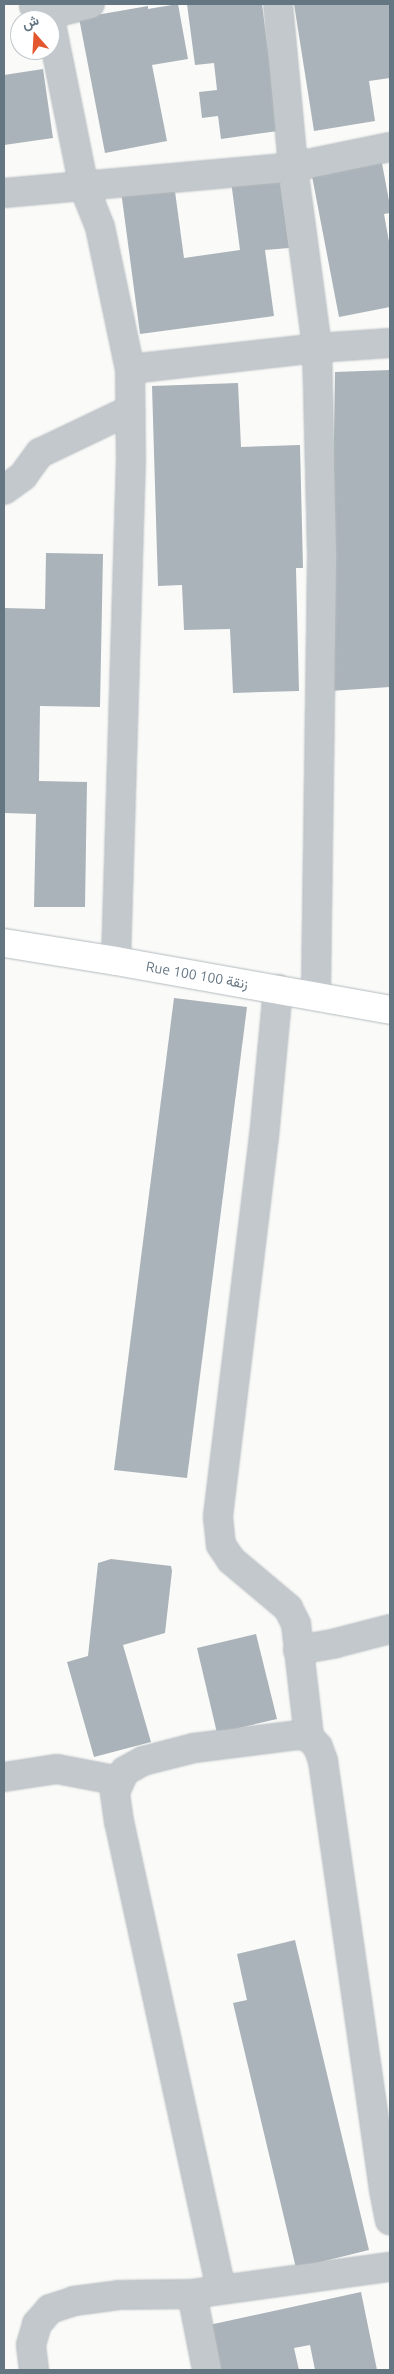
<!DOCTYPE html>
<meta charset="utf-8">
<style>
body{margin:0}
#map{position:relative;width:394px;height:2374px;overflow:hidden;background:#fafaf8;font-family:Ubuntu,Vazirmatn,sans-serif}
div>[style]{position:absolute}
.building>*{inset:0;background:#aab3b9}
.roads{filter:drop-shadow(0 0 1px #b3babf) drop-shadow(0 0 1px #b3babf)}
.street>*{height:28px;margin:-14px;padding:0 14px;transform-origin:14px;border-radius:14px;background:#c3c8cc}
.secondary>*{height:28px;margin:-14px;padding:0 14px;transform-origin:14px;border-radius:14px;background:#fff}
span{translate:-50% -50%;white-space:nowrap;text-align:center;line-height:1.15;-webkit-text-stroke:5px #fff;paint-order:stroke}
.street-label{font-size:14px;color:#657683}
.frame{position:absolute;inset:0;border:5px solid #657683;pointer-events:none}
.north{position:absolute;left:10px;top:10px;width:50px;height:50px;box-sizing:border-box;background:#fff;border:1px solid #c1c8cd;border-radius:50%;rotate:341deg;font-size:14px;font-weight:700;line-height:20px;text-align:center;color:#657683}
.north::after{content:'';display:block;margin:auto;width:18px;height:22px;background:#e4572e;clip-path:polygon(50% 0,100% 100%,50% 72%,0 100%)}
</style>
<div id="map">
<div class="building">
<div style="clip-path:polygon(178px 4px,188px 59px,152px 65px,167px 141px,105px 153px,79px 18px,148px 6px,148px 9px)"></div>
<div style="clip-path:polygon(187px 4px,262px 4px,278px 131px,221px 139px,218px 116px,202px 118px,199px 92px,217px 90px,214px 63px,195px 65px)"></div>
<div style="clip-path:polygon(294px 4px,390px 4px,390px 78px,369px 81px,375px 121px,314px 131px)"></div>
<div style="clip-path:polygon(43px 69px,53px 138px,4px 145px,4px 75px)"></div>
<div style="clip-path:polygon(381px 158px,390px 206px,390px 213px,384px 214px,390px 247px,390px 307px,339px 317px,311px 171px)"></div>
<div style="clip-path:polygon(279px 174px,289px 248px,265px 250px,274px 316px,140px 334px,121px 191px,174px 184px,184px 258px,240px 250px,231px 181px)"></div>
<div style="clip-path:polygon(390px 370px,390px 687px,330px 691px,335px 372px)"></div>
<div style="clip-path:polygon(238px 383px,241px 447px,300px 445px,303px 568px,296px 568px,299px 691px,233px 693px,230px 629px,184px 630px,182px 585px,158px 586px,152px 386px)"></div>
<div style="clip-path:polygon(46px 553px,103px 554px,100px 707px,40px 706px,39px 781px,87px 782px,85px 907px,34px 907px,36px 814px,4px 813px,4px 608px,45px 609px)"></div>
<div style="clip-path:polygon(174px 998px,247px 1007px,187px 1478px,114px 1470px)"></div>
<div style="clip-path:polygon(111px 1559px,171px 1566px,172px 1571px,165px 1633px,123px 1645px,151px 1742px,94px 1757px,67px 1662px,88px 1656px,98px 1563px)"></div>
<div style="clip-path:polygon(256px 1634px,277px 1719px,217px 1733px,197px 1648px)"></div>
<div style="clip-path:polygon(295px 1940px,369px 2250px,296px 2268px,233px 2003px,247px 2000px,237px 1954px)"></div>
<div style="clip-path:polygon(361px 2292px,377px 2370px,315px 2370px,310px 2345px,294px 2348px,299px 2370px,218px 2370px,209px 2325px)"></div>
</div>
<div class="roads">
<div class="street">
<div style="left:47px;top:4px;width:187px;rotate:78.6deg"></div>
<div style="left:84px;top:187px;width:43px;rotate:68.2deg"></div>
<div style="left:100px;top:227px;width:145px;rotate:78.1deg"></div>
<div style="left:130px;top:369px;width:89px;rotate:89.4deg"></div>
<div style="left:131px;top:458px;width:503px;rotate:91.71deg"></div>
<div style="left:278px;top:4px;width:164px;rotate:84.7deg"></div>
<div style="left:293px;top:167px;width:183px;rotate:82.4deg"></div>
<div style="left:317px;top:348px;width:211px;rotate:88.6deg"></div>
<div style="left:322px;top:559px;width:437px;rotate:90.8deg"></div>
<div style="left:34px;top:6px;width:18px;rotate:27deg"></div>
<div style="left:50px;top:14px;width:41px;rotate:-14deg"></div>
<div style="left:4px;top:193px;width:290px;rotate:-5.1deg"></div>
<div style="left:293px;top:167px;width:99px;rotate:-11.7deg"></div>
<div style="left:130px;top:369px;width:188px;rotate:-6.4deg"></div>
<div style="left:317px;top:348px;width:73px;rotate:-3.9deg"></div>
<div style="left:4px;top:490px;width:24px;rotate:-36deg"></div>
<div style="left:23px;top:476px;width:29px;rotate:-54deg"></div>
<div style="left:40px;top:453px;width:100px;rotate:-25.5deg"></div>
<div style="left:278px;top:989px;width:148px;rotate:95.4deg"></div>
<div style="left:264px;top:1136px;width:384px;rotate:96.9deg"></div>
<div style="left:218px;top:1517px;width:28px;rotate:84deg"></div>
<div style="left:221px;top:1545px;width:18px;rotate:56deg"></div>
<div style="left:231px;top:1560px;width:75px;rotate:40.1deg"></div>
<div style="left:288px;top:1608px;width:18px;rotate:63deg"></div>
<div style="left:296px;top:1624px;width:114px;rotate:83.4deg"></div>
<div style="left:298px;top:1650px;width:39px;rotate:-10deg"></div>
<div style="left:336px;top:1643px;width:56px;rotate:-14.5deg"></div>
<div style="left:4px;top:1777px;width:54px;rotate:-8.6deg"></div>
<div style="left:57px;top:1769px;width:64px;rotate:10.8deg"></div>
<div style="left:221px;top:2289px;width:478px;rotate:-102.3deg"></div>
<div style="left:119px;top:1822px;width:30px;rotate:-98deg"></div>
<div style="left:115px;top:1792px;width:23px;rotate:-65deg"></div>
<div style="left:125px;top:1771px;width:21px;rotate:-29deg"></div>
<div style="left:143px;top:1761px;width:53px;rotate:-14.3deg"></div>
<div style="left:194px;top:1748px;width:106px;rotate:-7.1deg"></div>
<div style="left:299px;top:1735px;width:10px;rotate:11deg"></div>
<div style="left:309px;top:1737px;width:13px;rotate:48deg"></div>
<div style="left:318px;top:1747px;width:15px;rotate:70deg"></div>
<div style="left:323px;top:1761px;width:433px;rotate:81.9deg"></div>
<div style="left:384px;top:2190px;width:31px;rotate:79deg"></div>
<div style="left:192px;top:2294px;width:77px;rotate:78.8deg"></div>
<div style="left:34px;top:2370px;width:25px;rotate:-97deg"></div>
<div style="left:31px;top:2345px;width:22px;rotate:-74deg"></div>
<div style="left:37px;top:2324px;width:20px;rotate:-49deg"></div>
<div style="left:50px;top:2309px;width:25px;rotate:-18deg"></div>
<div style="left:74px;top:2301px;width:45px;rotate:-7.6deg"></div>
<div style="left:119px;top:2295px;width:73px;rotate:-0.8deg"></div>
<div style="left:192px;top:2294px;width:200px;rotate:-7.8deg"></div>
</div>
<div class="secondary">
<div style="left:4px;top:943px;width:113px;rotate:9.1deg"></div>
<div style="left:116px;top:961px;width:278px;rotate:10.1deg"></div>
</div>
</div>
<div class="street-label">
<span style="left:197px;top:975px;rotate:10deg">Rue 100 زنقة 100</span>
</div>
<div class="frame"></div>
<div class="north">ش</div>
</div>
